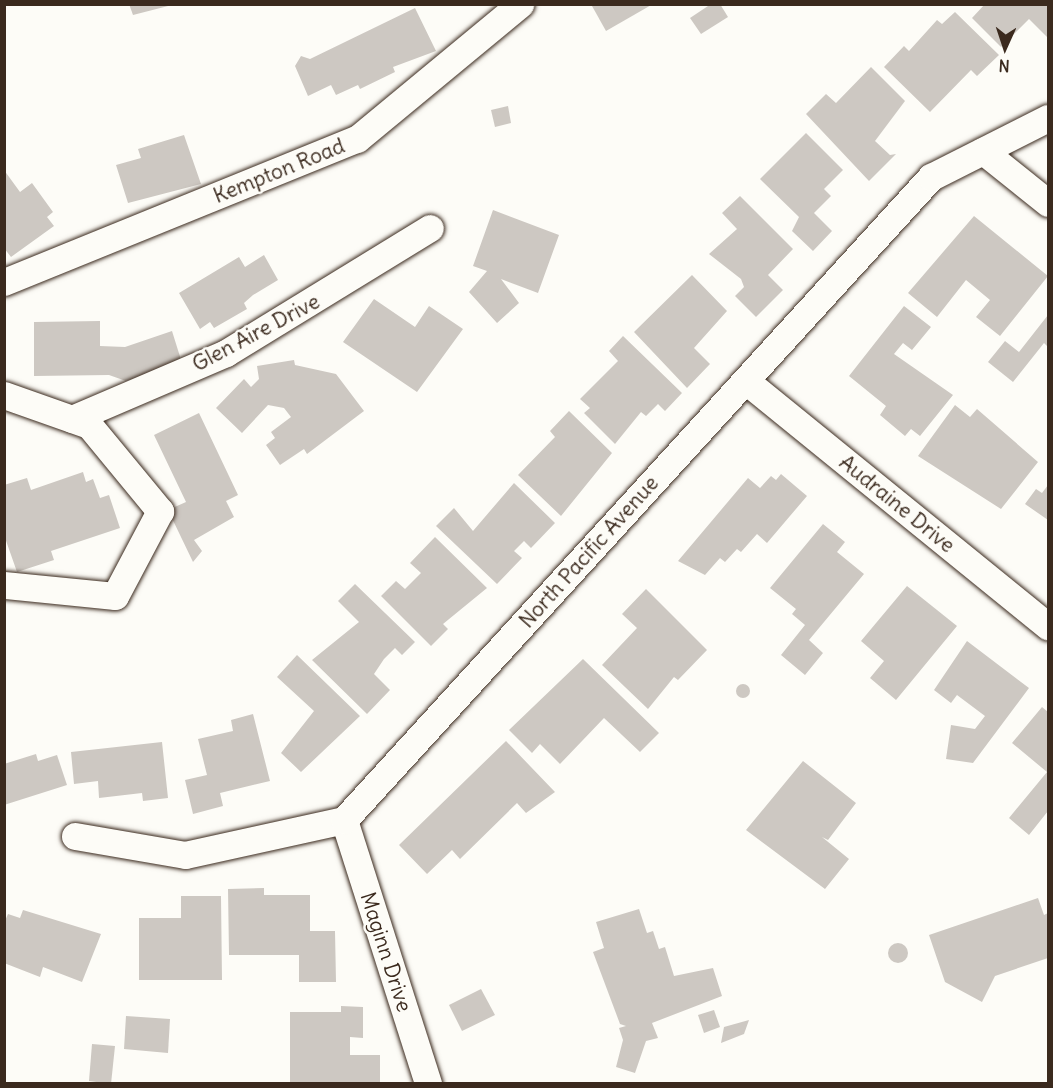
<!DOCTYPE html>
<style>
body{margin:0}
#map{position:relative;width:1053px;height:1088px;overflow:hidden;background:#fdfcf7;font-family:Delius,sans-serif}
div>[style]{position:absolute}
.building>*{inset:0;background:#cdc8c2}
.round{border-radius:50%}
.roads{filter:drop-shadow(0 0 2px #3b2a1e) drop-shadow(0 0 2px #3b2a1e)}
.minor>*{height:27px;margin:-13.5px;padding:0 13.5px;transform-origin:13.5px;border-radius:13.5px;background:#fdfcf7}
span{translate:-50% -50%;white-space:nowrap;text-align:center;line-height:1.15;-webkit-text-stroke:5px #fdfcf7;paint-order:stroke}
.street-label{font-size:21px;color:#3b2a1e}
.frame{position:absolute;inset:0;border:6px solid #3b2a1e;pointer-events:none}
.north{position:absolute;left:975px;top:18px;width:60px;height:60px;-webkit-text-stroke:4px #fdfcf7;paint-order:stroke;rotate:183deg;font-size:16px;font-weight:700;line-height:24px;text-align:center;color:#3b2a1e}
.north::after{content:'';display:block;margin:auto;width:21px;height:27px;background:#3b2a1e;clip-path:polygon(50% 0,100% 100%,50% 72%,0 100%)}
</style>
<div id="map">
<div class="building">
<div style="clip-path:polygon(129px 4px,172px 4px,172px 5px,133px 15px)"></div>
<div style="clip-path:polygon(653px 4px,606px 31px,592px 6px,595px 4px)"></div>
<div style="clip-path:polygon(711px 4px,720px 4px,728px 17px,701px 34px,690px 18px)"></div>
<div style="clip-path:polygon(985px 4px,1048px 4px,1048px 38px,1029px 19px,1001px 47px,972px 18px)"></div>
<div style="clip-path:polygon(415px 8px,436px 51px,393px 67px,395px 72px,360px 89px,358px 85px,336px 95px,331px 85px,308px 96px,295px 66px,301px 56px,310px 59px)"></div>
<div style="clip-path:polygon(955px 12px,999px 55px,977px 76px,971px 70px,930px 112px,884px 67px,904px 46px,909px 51px,937px 20px,942px 24px)"></div>
<div style="clip-path:polygon(871px 67px,905px 101px,875px 141px,890px 155px,896px 154px,869px 181px,806px 114px,826px 94px,836px 103px)"></div>
<div style="clip-path:polygon(508px 106px,511px 123px,495px 127px,491px 110px)"></div>
<div style="clip-path:polygon(806px 133px,843px 170px,824px 189px,831px 196px,814px 213px,832px 231px,813px 251px,792px 231px,799px 217px,760px 179px)"></div>
<div style="clip-path:polygon(184px 135px,201px 184px,128px 203px,116px 165px,141px 158px,138px 149px)"></div>
<div style="clip-path:polygon(4px 170px,20px 192px,32px 183px,53px 212px,47px 217px,54px 226px,11px 257px,4px 248px)"></div>
<div style="clip-path:polygon(740px 196px,793px 249px,768px 275px,783px 290px,756px 317px,735px 296px,744px 287px,741px 279px,709px 254px,737px 229px,722px 213px)"></div>
<div style="clip-path:polygon(493px 210px,559px 235px,538px 293px,501px 279px,519px 303px,497px 323px,469px 292px,487px 271px,473px 266px)"></div>
<div style="clip-path:polygon(974px 216px,1048px 276px,1000px 336px,976px 317px,990px 300px,966px 280px,937px 317px,908px 293px)"></div>
<div style="clip-path:polygon(264px 255px,278px 280px,253px 295px,244px 303px,247px 309px,214px 328px,210px 322px,200px 329px,179px 293px,239px 257px,245px 267px)"></div>
<div style="clip-path:polygon(692px 275px,727px 311px,694px 348px,710px 364px,687px 388px,634px 332px)"></div>
<div style="clip-path:polygon(374px 299px,415px 327px,429px 306px,463px 329px,417px 392px,343px 342px)"></div>
<div style="clip-path:polygon(904px 306px,931px 327px,912px 350px,903px 343px,894px 354px,953px 395px,920px 436px,911px 429px,905px 436px,880px 415px,886px 406px,849px 376px)"></div>
<div style="clip-path:polygon(1048px 315px,1048px 347px,1044px 343px,1013px 382px,988px 362px,1005px 341px,1019px 352px)"></div>
<div style="clip-path:polygon(100px 321px,100px 346px,125px 347px,172px 331px,182px 363px,126px 381px,109px 375px,34px 376px,34px 322px)"></div>
<div style="clip-path:polygon(623px 336px,682px 393px,665px 411px,658px 404px,646px 416px,641px 412px,615px 444px,584px 413px,590px 408px,580px 399px,618px 361px,609px 351px)"></div>
<div style="clip-path:polygon(294px 360px,295px 365px,336px 374px,364px 411px,307px 454px,304px 449px,280px 465px,266px 445px,275px 438px,271px 432px,291px 417px,284px 408px,268px 405px,242px 433px,216px 408px,244px 379px,251px 387px,259px 379px,257px 366px)"></div>
<div style="clip-path:polygon(955px 405px,970px 417px,977px 409px,1038px 462px,1001px 509px,918px 456px)"></div>
<div style="clip-path:polygon(569px 411px,612px 453px,561px 516px,518px 475px,555px 437px,550px 431px)"></div>
<div style="clip-path:polygon(199px 413px,238px 495px,226px 501px,234px 517px,194px 540px,202px 551px,193px 562px,168px 510px,186px 502px,154px 435px)"></div>
<div style="clip-path:polygon(83px 472px,86px 482px,93px 479px,100px 498px,109px 495px,120px 528px,51px 551px,54px 560px,17px 572px,4px 535px,4px 485px,27px 478px,31px 490px)"></div>
<div style="clip-path:polygon(781px 474px,807px 496px,767px 543px,757px 534px,741px 552px,737px 549px,725px 562px,720px 558px,705px 575px,678px 561px,748px 478px,760px 488px,771px 476px,776px 480px)"></div>
<div style="clip-path:polygon(514px 483px,555px 523px,531px 548px,524px 541px,514px 551px,522px 558px,497px 584px,436px 526px,454px 508px,473px 531px)"></div>
<div style="clip-path:polygon(1048px 485px,1048px 520px,1025px 504px,1036px 489px,1042px 493px)"></div>
<div style="clip-path:polygon(823px 524px,845px 542px,837px 552px,864px 574px,809px 640px,823px 653px,805px 675px,781px 655px,805px 625px,792px 614px,796px 609px,770px 588px)"></div>
<div style="clip-path:polygon(435px 537px,487px 588px,443px 624px,448px 629px,431px 646px,381px 596px,396px 581px,405px 589px,421px 573px,410px 563px)"></div>
<div style="clip-path:polygon(355px 584px,415px 642px,402px 655px,395px 648px,384px 659px,374px 674px,390px 690px,367px 714px,312px 660px,359px 622px,338px 601px)"></div>
<div style="clip-path:polygon(907px 586px,957px 626px,896px 700px,870px 678px,884px 661px,861px 641px)"></div>
<div style="clip-path:polygon(646px 589px,707px 650px,678px 680px,674px 677px,648px 709px,602px 665px,637px 628px,622px 614px)"></div>
<div style="clip-path:polygon(967px 641px,1029px 688px,973px 763px,946px 759px,951px 725px,975px 729px,985px 716px,957px 695px,951px 703px,934px 690px)"></div>
<div style="clip-path:polygon(297px 655px,360px 716px,301px 772px,281px 753px,314px 711px,277px 677px)"></div>
<div style="clip-path:polygon(583px 659px,659px 733px,640px 752px,604px 718px,560px 764px,540px 744px,532px 753px,509px 730px)"></div>
<div class="round" style="left:736px;top:684px;width:14px;height:14px"></div>
<div style="clip-path:polygon(1042px 707px,1048px 712px,1048px 811px,1029px 835px,1009px 818px,1047px 772px,1012px 743px)"></div>
<div style="clip-path:polygon(253px 714px,270px 781px,220px 793px,223px 806px,193px 814px,185px 780px,207px 775px,198px 739px,233px 731px,231px 720px)"></div>
<div style="clip-path:polygon(506px 741px,555px 792px,526px 813px,517px 803px,460px 859px,452px 850px,427px 874px,399px 845px)"></div>
<div style="clip-path:polygon(162px 742px,168px 798px,143px 801px,142px 793px,99px 798px,98px 781px,74px 784px,71px 752px)"></div>
<div style="clip-path:polygon(36px 754px,38px 761px,57px 755px,67px 785px,4px 805px,4px 764px)"></div>
<div style="clip-path:polygon(803px 761px,856px 803px,828px 840px,822px 837px,849px 859px,825px 889px,746px 830px)"></div>
<div style="clip-path:polygon(264px 888px,264px 895px,310px 895px,310px 931px,335px 931px,336px 982px,299px 982px,299px 955px,229px 955px,228px 889px)"></div>
<div style="clip-path:polygon(181px 896px,221px 896px,222px 980px,139px 980px,139px 918px,181px 918px)"></div>
<div style="clip-path:polygon(1038px 898px,1044px 915px,1048px 913px,1048px 958px,995px 976px,982px 1002px,945px 982px,929px 935px)"></div>
<div style="clip-path:polygon(639px 909px,647px 933px,653px 931px,659px 949px,665px 947px,674px 976px,713px 968px,722px 996px,652px 1023px,658px 1038px,646px 1041px,635px 1073px,616px 1067px,623px 1040px,619px 1028px,626px 1026px,620px 1024px,593px 952px,604px 948px,596px 922px)"></div>
<div style="clip-path:polygon(23px 910px,101px 934px,82px 982px,43px 967px,40px 977px,4px 963px,4px 923px,8px 914px,20px 918px)"></div>
<div class="round" style="left:888px;top:943px;width:20px;height:20px"></div>
<div style="clip-path:polygon(481px 989px,495px 1015px,462px 1031px,449px 1005px)"></div>
<div style="clip-path:polygon(341px 1006px,363px 1007px,363px 1038px,350px 1037px,350px 1055px,380px 1055px,380px 1084px,290px 1084px,290px 1012px,341px 1012px)"></div>
<div style="clip-path:polygon(714px 1010px,720px 1027px,704px 1033px,698px 1015px)"></div>
<div style="clip-path:polygon(126px 1016px,170px 1019px,168px 1053px,124px 1049px)"></div>
<div style="clip-path:polygon(749px 1020px,744px 1034px,721px 1043px,724px 1027px)"></div>
<div style="clip-path:polygon(92px 1044px,115px 1046px,111px 1084px,89px 1081px)"></div>
</div>
<div class="roads">
<div class="minor">
<div style="left:983px;top:151px;width:83px;rotate:38.7deg"></div>
<div style="left:4px;top:282px;width:381px;rotate:-22.1deg"></div>
<div style="left:357px;top:139px;width:212px;rotate:-39.6deg"></div>
<div style="left:746px;top:381px;width:389px;rotate:39.1deg"></div>
<div style="left:4px;top:395px;width:90px;rotate:19.4deg"></div>
<div style="left:89px;top:425px;width:112px;rotate:50.5deg"></div>
<div style="left:160px;top:511px;width:96px;rotate:117.9deg"></div>
<div style="left:115px;top:596px;width:112px;rotate:-174.3deg"></div>
<div style="left:72px;top:419px;width:168px;rotate:-23.2deg"></div>
<div style="left:226px;top:353px;width:239px;rotate:-31.5deg"></div>
<div style="left:344px;top:820px;width:277px;rotate:72.3deg"></div>
<div style="left:75px;top:836px;width:112px;rotate:9.8deg"></div>
<div style="left:185px;top:855px;width:163px;rotate:-12.4deg"></div>
<div style="left:344px;top:820px;width:871px;rotate:-47.61deg"></div>
<div style="left:931px;top:177px;width:131px;rotate:-26.8deg"></div>
</div>
</div>
<div class="street-label">
<span style="left:279px;top:171px;rotate:-22deg">Kempton Road</span>
<span style="left:256px;top:333px;rotate:-28deg">Glen Aire Drive</span>
<span style="left:897px;top:504px;rotate:39deg">Audraine Drive</span>
<span style="left:589px;top:552px;rotate:-48deg">North Pacific Avenue</span>
<span style="left:386px;top:952px;rotate:72deg">Maginn Drive</span>
</div>
<div class="frame"></div>
<div class="north">N</div>
</div>
